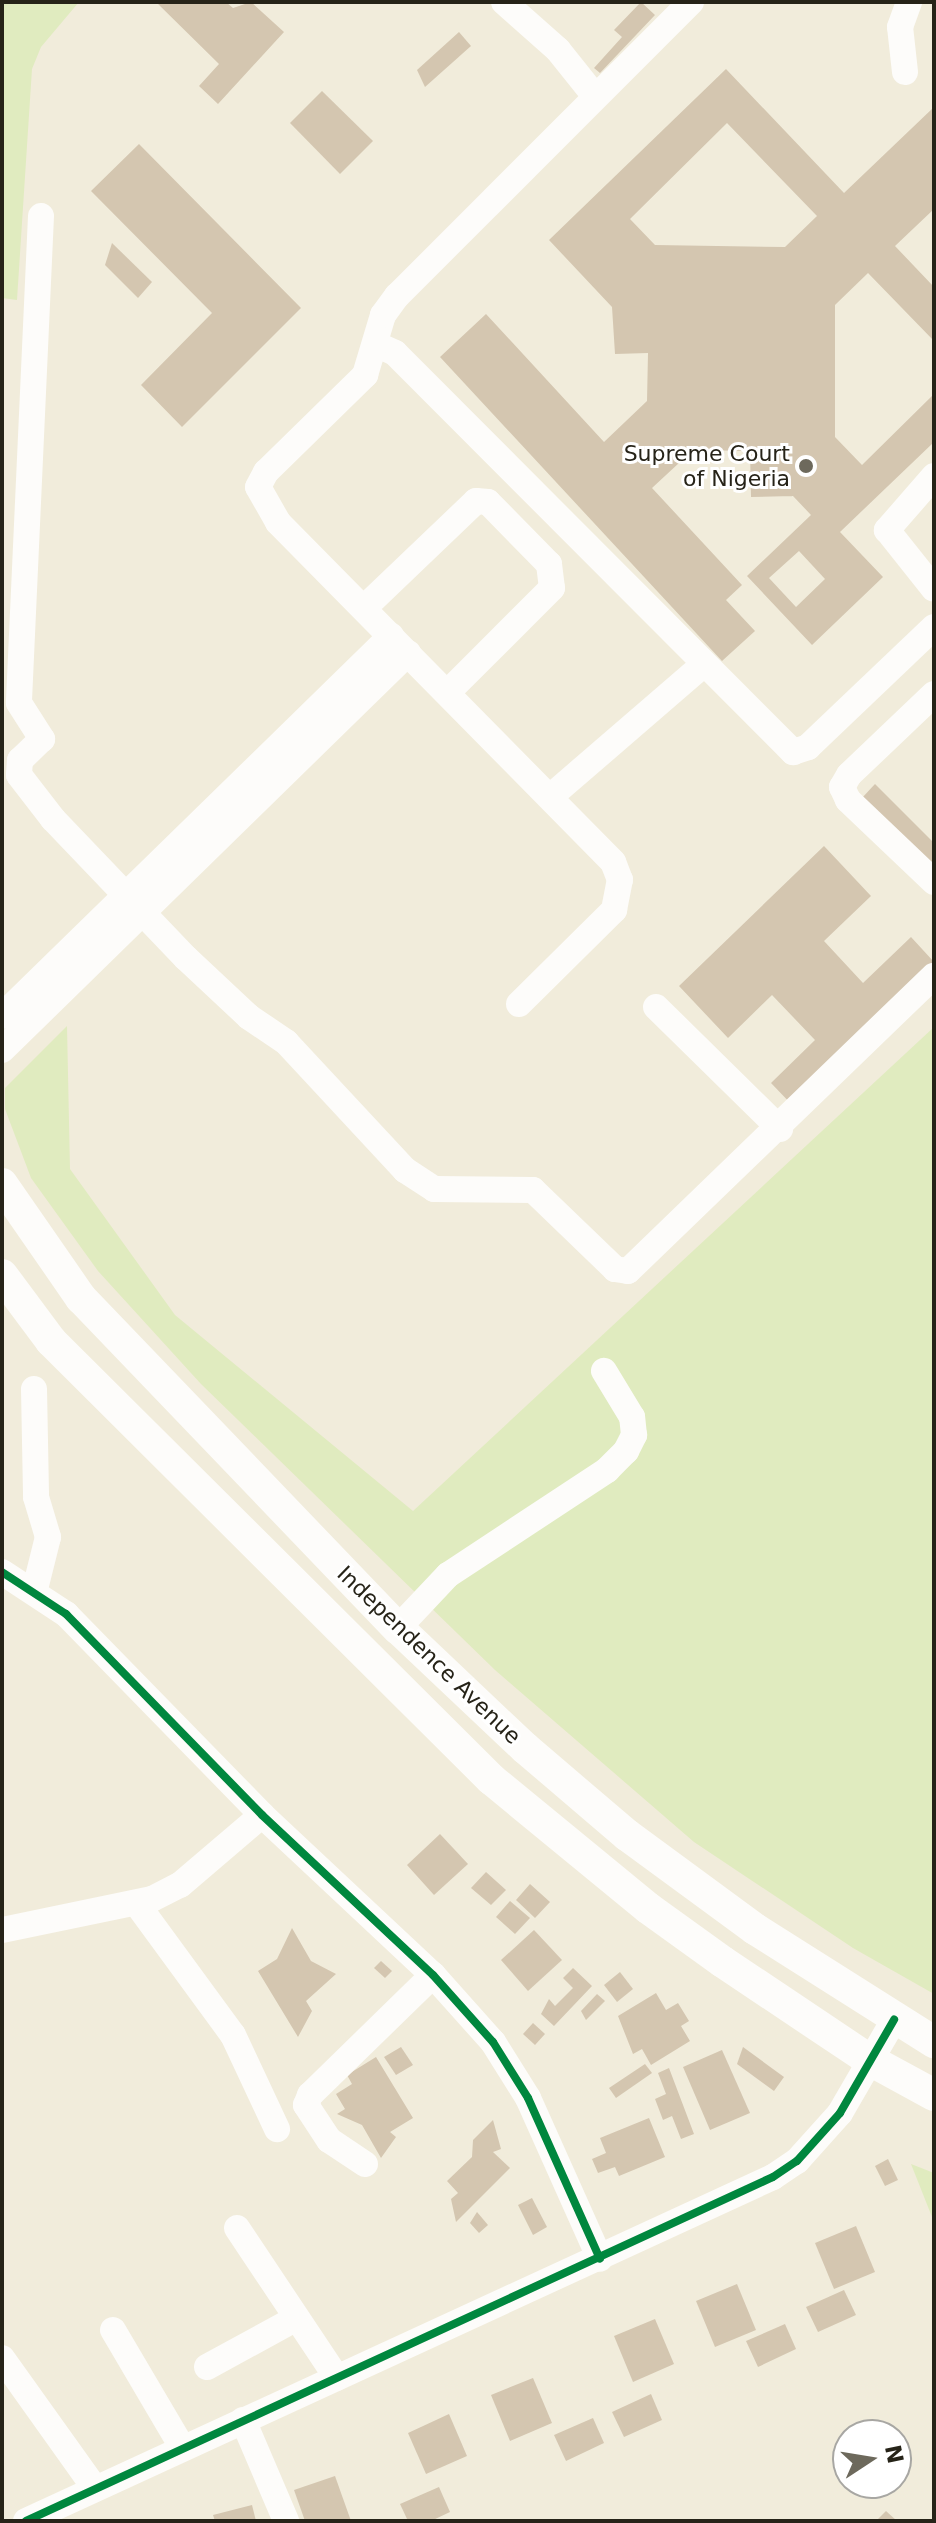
<!DOCTYPE html>
<style>
body{margin:0}
#map{position:relative;width:936px;height:2523px;overflow:hidden;background:#f1ecdb;font-family:"DejaVu Sans",sans-serif}
div>[style]{position:absolute}
.green>*{inset:0;background:#e0ebbf}
.building>*{inset:0;background:#d4c6b0}
.minor>*{height:26px;margin:-13px;padding:0 13px;transform-origin:13px;border-radius:13px;background:#fdfcfa}
.major>*{height:32px;margin:-16px;padding:0 16px;transform-origin:16px;border-radius:16px;background:#fdfcfa}
.cycleway>*{height:8px;margin:-4px;padding:0 4px;transform-origin:4px;border-radius:4px;background:#00873e}
.dots>*{width:22px;height:22px;translate:-50% -50%;box-sizing:border-box;border:4px solid #fff;border-radius:50%}
span{translate:-50% -50%;white-space:nowrap;text-align:center;line-height:1.15;-webkit-text-stroke:6px #fff;paint-order:stroke}
.poi-label{font-size:22px;color:#262318}
.right{translate:-100% -50%;text-align:right}
.street-label{font-size:22px;color:#262318}
.frame{position:absolute;inset:0;border:4px solid #262318;pointer-events:none}
.north{position:absolute;left:832px;top:2419px;width:80px;height:80px;box-sizing:border-box;background:#fff;border:2px solid #a8a7a3;border-radius:50%;rotate:78deg;font-size:22px;font-weight:700;line-height:32px;text-align:center;color:#262318}
.north::after{content:'';display:block;margin:auto;width:28px;height:36px;background:#6d695c;clip-path:polygon(50% 0,100% 100%,50% 72%,0 100%)}
</style>
<div id="map">
<div class="green">
<div style="clip-path:polygon(2px 2px,79px 2px,41px 47px,32px 69px,17px 300px,2px 298px)"></div>
<div style="clip-path:polygon(67px 1026px,70px 1169px,175px 1315px,413px 1511px,934px 1027px,934px 1994px,853px 1948px,694px 1842px,495px 1670px,201px 1384px,98px 1271px,31px 1178px,5px 1109px,5px 1088px)"></div>
<div style="clip-path:polygon(911px 2164px,934px 2173px,934px 2222px)"></div>
</div>
<div class="building">
<div style="clip-path:polygon(156px 2px,226px 2px,233px 8px,251px 2px,284px 32px,218px 104px,199px 86px,219px 64px)"></div>
<div style="clip-path:polygon(641px 2px,655px 15px,600px 73px,594px 68px,622px 37px,614px 30px)"></div>
<div style="clip-path:polygon(459px 32px,471px 46px,425px 87px,417px 70px)"></div>
<div style="clip-path:polygon(evenodd,726px 69px,844px 193px,934px 107px,934px 209px,895px 246px,934px 287px,934px 341px,868px 273px,835px 305px,835px 437px,862px 465px,934px 394px,934px 442px,840px 532px,883px 577px,812px 645px,747px 576px,811px 515px,793px 496px,751px 497px,750px 451px,693px 450px,652px 488px,742px 585px,726px 600px,755px 631px,722px 661px,440px 357px,486px 314px,604px 442px,647px 401px,648px 353px,615px 354px,612px 307px,549px 240px,726px 69px,727px 123px,817px 216px,785px 247px,655px 245px,630px 219px,727px 123px,726px 69px,799px 551px,825px 579px,796px 607px,769px 578px,799px 551px)"></div>
<div style="clip-path:polygon(322px 91px,373px 141px,340px 174px,290px 123px)"></div>
<div style="clip-path:polygon(139px 144px,301px 308px,182px 427px,141px 385px,212px 313px,91px 191px)"></div>
<div style="clip-path:polygon(112px 243px,152px 282px,138px 298px,105px 265px)"></div>
<div style="clip-path:polygon(875px 784px,934px 843px,934px 873px,861px 799px)"></div>
<div style="clip-path:polygon(824px 846px,871px 896px,824px 941px,863px 983px,911px 937px,934px 962px,934px 974px,795px 1108px,771px 1083px,815px 1040px,772px 995px,728px 1038px,679px 986px)"></div>
<div style="clip-path:polygon(440px 1834px,468px 1864px,434px 1895px,407px 1865px)"></div>
<div style="clip-path:polygon(486px 1872px,506px 1890px,491px 1905px,471px 1888px)"></div>
<div style="clip-path:polygon(530px 1884px,550px 1902px,535px 1918px,516px 1900px)"></div>
<div style="clip-path:polygon(510px 1901px,530px 1918px,515px 1934px,496px 1917px)"></div>
<div style="clip-path:polygon(292px 1928px,311px 1961px,336px 1974px,306px 2001px,312px 2011px,298px 2037px,258px 1971px,277px 1959px)"></div>
<div style="clip-path:polygon(534px 1930px,562px 1960px,528px 1991px,501px 1960px)"></div>
<div style="clip-path:polygon(381px 1961px,392px 1971px,385px 1978px,374px 1968px)"></div>
<div style="clip-path:polygon(573px 1968px,592px 1986px,554px 2026px,541px 2014px,549px 1999px,555px 2006px,573px 1988px,563px 1978px)"></div>
<div style="clip-path:polygon(620px 1972px,633px 1989px,617px 2002px,604px 1985px)"></div>
<div style="clip-path:polygon(656px 1993px,666px 2010px,678px 2003px,689px 2021px,681px 2026px,690px 2041px,651px 2065px,642px 2049px,633px 2054px,618px 2016px)"></div>
<div style="clip-path:polygon(597px 1994px,605px 2001px,586px 2020px,581px 2011px)"></div>
<div style="clip-path:polygon(533px 2023px,545px 2034px,535px 2045px,523px 2034px)"></div>
<div style="clip-path:polygon(401px 2047px,413px 2065px,396px 2075px,384px 2057px)"></div>
<div style="clip-path:polygon(743px 2047px,784px 2077px,774px 2091px,737px 2064px)"></div>
<div style="clip-path:polygon(722px 2050px,750px 2113px,710px 2130px,683px 2067px)"></div>
<div style="clip-path:polygon(376px 2057px,413px 2118px,390px 2132px,396px 2137px,381px 2158px,362px 2125px,337px 2114px,345px 2109px,336px 2094px,352px 2084px,347px 2075px)"></div>
<div style="clip-path:polygon(645px 2064px,652px 2073px,616px 2098px,609px 2088px)"></div>
<div style="clip-path:polygon(669px 2068px,694px 2134px,681px 2139px,672px 2116px,663px 2120px,655px 2099px,666px 2094px,658px 2073px)"></div>
<div style="clip-path:polygon(649px 2118px,665px 2157px,619px 2176px,615px 2167px,598px 2173px,592px 2159px,606px 2153px,600px 2138px)"></div>
<div style="clip-path:polygon(493px 2120px,501px 2149px,493px 2152px,510px 2168px,456px 2222px,451px 2199px,458px 2193px,447px 2181px,472px 2157px,473px 2140px)"></div>
<div style="clip-path:polygon(888px 2159px,898px 2180px,885px 2186px,875px 2166px)"></div>
<div style="clip-path:polygon(532px 2198px,547px 2227px,533px 2235px,518px 2205px)"></div>
<div style="clip-path:polygon(477px 2212px,488px 2225px,479px 2233px,470px 2223px)"></div>
<div style="clip-path:polygon(856px 2226px,875px 2272px,834px 2289px,815px 2243px)"></div>
<div style="clip-path:polygon(737px 2284px,756px 2330px,715px 2347px,696px 2301px)"></div>
<div style="clip-path:polygon(844px 2290px,856px 2315px,818px 2332px,806px 2307px)"></div>
<div style="clip-path:polygon(655px 2319px,674px 2364px,633px 2382px,614px 2336px)"></div>
<div style="clip-path:polygon(785px 2324px,796px 2349px,758px 2367px,746px 2341px)"></div>
<div style="clip-path:polygon(533px 2378px,552px 2423px,510px 2441px,491px 2395px)"></div>
<div style="clip-path:polygon(651px 2394px,662px 2420px,624px 2437px,612px 2412px)"></div>
<div style="clip-path:polygon(449px 2414px,467px 2456px,426px 2474px,408px 2433px)"></div>
<div style="clip-path:polygon(593px 2418px,604px 2443px,566px 2461px,554px 2435px)"></div>
<div style="clip-path:polygon(335px 2476px,351px 2521px,305px 2521px,294px 2490px)"></div>
<div style="clip-path:polygon(439px 2487px,450px 2512px,431px 2521px,408px 2521px,400px 2504px)"></div>
<div style="clip-path:polygon(252px 2505px,256px 2521px,215px 2521px,213px 2515px)"></div>
<div style="clip-path:polygon(886px 2511px,897px 2521px,876px 2521px)"></div>
</div>
<div class="minor">
<div style="left:504px;top:2px;width:72px;rotate:41.6deg"></div>
<div style="left:558px;top:50px;width:58px;rotate:51.3deg"></div>
<div style="left:905px;top:72px;width:45px;rotate:-96.3deg"></div>
<div style="left:900px;top:27px;width:27px;rotate:-70deg"></div>
<div style="left:41px;top:216px;width:487px;rotate:92.6deg"></div>
<div style="left:19px;top:703px;width:43px;rotate:57.4deg"></div>
<div style="left:42px;top:739px;width:30px;rotate:136deg"></div>
<div style="left:20px;top:760px;width:15px;rotate:94deg"></div>
<div style="left:19px;top:775px;width:56px;rotate:52.3deg"></div>
<div style="left:53px;top:819px;width:192px;rotate:46.3deg"></div>
<div style="left:186px;top:958px;width:86px;rotate:43.1deg"></div>
<div style="left:249px;top:1017px;width:45px;rotate:34deg"></div>
<div style="left:286px;top:1042px;width:175px;rotate:47.1deg"></div>
<div style="left:405px;top:1170px;width:35px;rotate:33deg"></div>
<div style="left:434px;top:1189px;width:99px;rotate:0.6deg"></div>
<div style="left:533px;top:1190px;width:114px;rotate:43.9deg"></div>
<div style="left:615px;top:1269px;width:13px;rotate:9deg"></div>
<div style="left:628px;top:1271px;width:425px;rotate:-44deg"></div>
<div style="left:375px;top:344px;width:22px;rotate:24deg"></div>
<div style="left:395px;top:353px;width:564px;rotate:45.07deg"></div>
<div style="left:793px;top:752px;width:16px;rotate:-18deg"></div>
<div style="left:808px;top:747px;width:174px;rotate:-43.6deg"></div>
<div style="left:934px;top:476px;width:72px;rotate:131deg"></div>
<div style="left:887px;top:530px;width:75px;rotate:51.5deg"></div>
<div style="left:364px;top:608px;width:155px;rotate:-43.7deg"></div>
<div style="left:476px;top:501px;width:12px;rotate:5deg"></div>
<div style="left:488px;top:502px;width:87px;rotate:45.5deg"></div>
<div style="left:549px;top:564px;width:24px;rotate:83deg"></div>
<div style="left:552px;top:588px;width:148px;rotate:135deg"></div>
<div style="left:934px;top:694px;width:117px;rotate:136.4deg"></div>
<div style="left:849px;top:775px;width:14px;rotate:120deg"></div>
<div style="left:842px;top:787px;width:14px;rotate:65deg"></div>
<div style="left:848px;top:800px;width:119px;rotate:43.6deg"></div>
<div style="left:550px;top:797px;width:202px;rotate:-40.8deg"></div>
<div style="left:519px;top:1004px;width:134px;rotate:-44.7deg"></div>
<div style="left:614px;top:910px;width:31px;rotate:-79deg"></div>
<div style="left:620px;top:880px;width:19px;rotate:-111deg"></div>
<div style="left:613px;top:862px;width:477px;rotate:-134.6deg"></div>
<div style="left:278px;top:522px;width:40px;rotate:-119.7deg"></div>
<div style="left:258px;top:487px;width:17px;rotate:-62deg"></div>
<div style="left:266px;top:472px;width:139px;rotate:-44.4deg"></div>
<div style="left:365px;top:375px;width:63px;rotate:-73.3deg"></div>
<div style="left:383px;top:315px;width:24px;rotate:-54deg"></div>
<div style="left:397px;top:296px;width:416px;rotate:-45deg"></div>
<div style="left:656px;top:1007px;width:174px;rotate:44.5deg"></div>
<div style="left:2px;top:1016px;width:544px;rotate:-44.33deg"></div>
<div style="left:2px;top:1050px;width:568px;rotate:-44.36deg"></div>
<div style="left:34px;top:1389px;width:108px;rotate:88.9deg"></div>
<div style="left:36px;top:1497px;width:42px;rotate:73.3deg"></div>
<div style="left:48px;top:1537px;width:54px;rotate:104deg"></div>
<div style="left:2px;top:1572px;width:77px;rotate:33.3deg"></div>
<div style="left:66px;top:1614px;width:281px;rotate:45.7deg"></div>
<div style="left:262px;top:1815px;width:234px;rotate:43.1deg"></div>
<div style="left:433px;top:1975px;width:90px;rotate:48.2deg"></div>
<div style="left:493px;top:2042px;width:66px;rotate:58deg"></div>
<div style="left:528px;top:2098px;width:176px;rotate:65.9deg"></div>
<div style="left:398px;top:1628px;width:73px;rotate:-46.7deg"></div>
<div style="left:448px;top:1575px;width:191px;rotate:-33.4deg"></div>
<div style="left:607px;top:1470px;width:27px;rotate:-45deg"></div>
<div style="left:626px;top:1451px;width:18px;rotate:-63deg"></div>
<div style="left:634px;top:1435px;width:18px;rotate:-96deg"></div>
<div style="left:632px;top:1417px;width:54px;rotate:-121.3deg"></div>
<div style="left:137px;top:1904px;width:162px;rotate:53.8deg"></div>
<div style="left:233px;top:2035px;width:104px;rotate:64.9deg"></div>
<div style="left:2px;top:1930px;width:153px;rotate:-11.7deg"></div>
<div style="left:152px;top:1899px;width:31px;rotate:-27deg"></div>
<div style="left:180px;top:1885px;width:108px;rotate:-40.5deg"></div>
<div style="left:365px;top:2164px;width:43px;rotate:-146.3deg"></div>
<div style="left:329px;top:2140px;width:42px;rotate:-123.3deg"></div>
<div style="left:306px;top:2105px;width:11px;rotate:-68deg"></div>
<div style="left:310px;top:2095px;width:172px;rotate:-44.3deg"></div>
<div style="left:237px;top:2228px;width:180px;rotate:56.3deg"></div>
<div style="left:113px;top:2330px;width:136px;rotate:59.5deg"></div>
<div style="left:2px;top:2358px;width:158px;rotate:54.5deg"></div>
<div style="left:207px;top:2367px;width:102px;rotate:-28.6deg"></div>
<div style="left:243px;top:2420px;width:110px;rotate:66.9deg"></div>
<div style="left:26px;top:2521px;width:822px;rotate:-24.73deg"></div>
<div style="left:773px;top:2177px;width:29px;rotate:-34deg"></div>
<div style="left:797px;top:2161px;width:64px;rotate:-48.1deg"></div>
<div style="left:840px;top:2113px;width:108px;rotate:-59.9deg"></div>
</div>
<div class="major">
<div style="left:2px;top:1184px;width:139px;rotate:55.3deg"></div>
<div style="left:81px;top:1298px;width:458px;rotate:46.2deg"></div>
<div style="left:398px;top:1628px;width:175px;rotate:43.4deg"></div>
<div style="left:525px;top:1748px;width:134px;rotate:40.5deg"></div>
<div style="left:627px;top:1835px;width:159px;rotate:36.3deg"></div>
<div style="left:755px;top:1929px;width:212px;rotate:32.3deg"></div>
<div style="left:2px;top:1275px;width:82px;rotate:53.4deg"></div>
<div style="left:51px;top:1341px;width:621px;rotate:44.87deg"></div>
<div style="left:491px;top:1779px;width:203px;rotate:39.4deg"></div>
<div style="left:648px;top:1908px;width:92px;rotate:35.8deg"></div>
<div style="left:723px;top:1962px;width:174px;rotate:33.8deg"></div>
<div style="left:868px;top:2059px;width:75px;rotate:28.6deg"></div>
</div>
<div class="cycleway">
<div style="left:2px;top:1572px;width:77px;rotate:33.3deg"></div>
<div style="left:66px;top:1614px;width:281px;rotate:45.7deg"></div>
<div style="left:262px;top:1815px;width:234px;rotate:43.1deg"></div>
<div style="left:433px;top:1975px;width:90px;rotate:48.2deg"></div>
<div style="left:493px;top:2042px;width:66px;rotate:58deg"></div>
<div style="left:528px;top:2098px;width:176px;rotate:65.9deg"></div>
<div style="left:26px;top:2521px;width:822px;rotate:-24.73deg"></div>
<div style="left:773px;top:2177px;width:29px;rotate:-34deg"></div>
<div style="left:797px;top:2161px;width:64px;rotate:-48.1deg"></div>
<div style="left:840px;top:2113px;width:108px;rotate:-59.9deg"></div>
</div>
<div class="dots">
<div style="left:806px;top:466px;background:#6d695c"></div>
</div>
<div class="poi-label">
<span class="right" style="left:790px;top:466px">Supreme Court<br>of Nigeria</span>
</div>
<div class="street-label">
<span style="left:429px;top:1655px;rotate:44deg">Independence Avenue</span>
</div>
<div class="frame"></div>
<div class="north">N</div>
</div>
